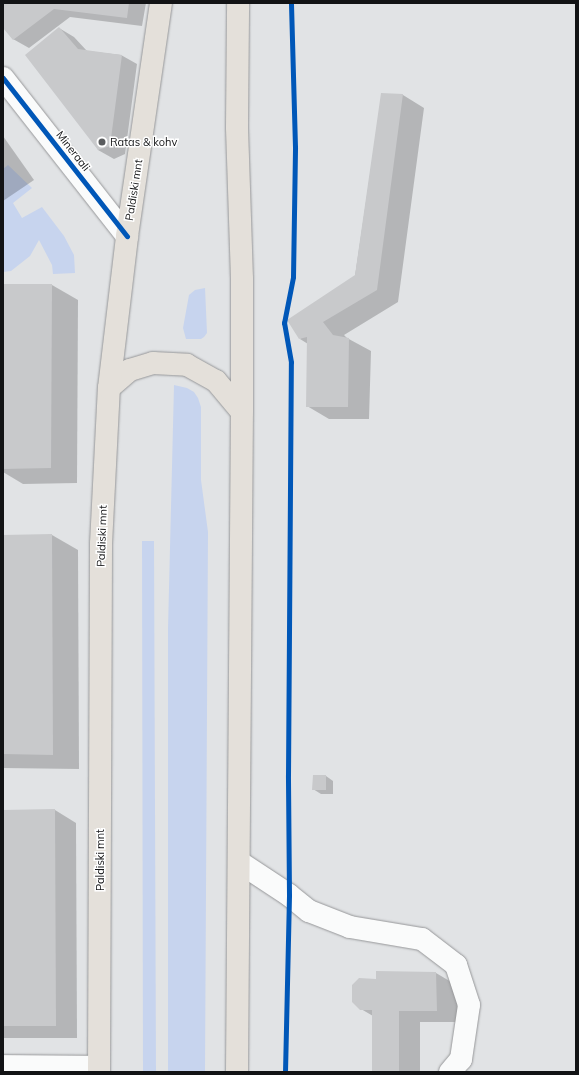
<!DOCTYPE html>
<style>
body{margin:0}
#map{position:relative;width:579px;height:1075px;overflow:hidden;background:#e1e3e5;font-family:Mulish,sans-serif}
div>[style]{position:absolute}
.green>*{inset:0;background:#c7d4ee}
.shadow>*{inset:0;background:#0003}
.building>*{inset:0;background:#c8c9cb}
.roads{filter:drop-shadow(0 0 1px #969799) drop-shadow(0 0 1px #969799)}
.minor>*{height:22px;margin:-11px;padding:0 11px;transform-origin:11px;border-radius:11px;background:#fafbfb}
.major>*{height:22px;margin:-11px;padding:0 11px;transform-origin:11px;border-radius:11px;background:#e4e0da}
.cycleway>*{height:5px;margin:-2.5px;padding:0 2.5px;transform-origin:2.5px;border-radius:2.5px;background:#0057b8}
.dots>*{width:11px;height:11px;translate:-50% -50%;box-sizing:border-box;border:2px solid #fff;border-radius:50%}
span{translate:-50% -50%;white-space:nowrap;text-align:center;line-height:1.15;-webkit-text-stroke:3px #fff;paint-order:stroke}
.poi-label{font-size:11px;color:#121315}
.left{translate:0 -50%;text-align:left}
.street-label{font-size:11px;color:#121315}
.frame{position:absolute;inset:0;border:4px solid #121315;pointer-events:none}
</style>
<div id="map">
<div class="green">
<div style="clip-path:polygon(8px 165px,32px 188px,13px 203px,22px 218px,42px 207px,64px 236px,74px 255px,75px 273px,53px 274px,52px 265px,39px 240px,30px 256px,11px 271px,3px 272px,3px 169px)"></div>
<div style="clip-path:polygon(205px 288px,207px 333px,204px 337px,201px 339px,186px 339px,183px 328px,189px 295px,195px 290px)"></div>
<div style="clip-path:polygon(174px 385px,187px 388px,194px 392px,198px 398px,201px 407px,201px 480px,208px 532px,205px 1072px,168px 1072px,168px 629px)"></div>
<div style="clip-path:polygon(142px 541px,154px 541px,156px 1072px,143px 1072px)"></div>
</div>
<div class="shadow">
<div style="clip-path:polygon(3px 3px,146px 3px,142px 26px,70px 17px,29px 48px,13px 39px,3px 27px)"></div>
<div style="clip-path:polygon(59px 28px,74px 37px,87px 51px,121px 55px,137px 64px,125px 154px,114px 159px,98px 150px)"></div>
<div style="clip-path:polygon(382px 94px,403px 95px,424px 108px,398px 302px,344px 335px,347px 338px,371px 351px,369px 419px,329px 419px,307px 406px,308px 344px,300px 339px,355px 276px)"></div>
<div style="clip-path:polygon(3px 136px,34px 180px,3px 201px)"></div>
<div style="clip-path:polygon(3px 284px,52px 285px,78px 300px,77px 483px,23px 484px,3px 472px)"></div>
<div style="clip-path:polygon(52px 535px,78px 550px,79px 769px,3px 768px,3px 536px)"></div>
<div style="clip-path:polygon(326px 776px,333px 781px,333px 794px,321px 794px,313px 789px)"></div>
<div style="clip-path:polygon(55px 810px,76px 823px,77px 1038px,3px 1038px,3px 811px)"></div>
<div style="clip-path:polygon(377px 972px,436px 973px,458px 986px,458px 1022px,420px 1022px,420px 1072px,373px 1072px,373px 1016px,361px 1009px,376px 980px)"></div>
</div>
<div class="building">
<div style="clip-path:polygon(3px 3px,129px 3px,127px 18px,54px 9px,13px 40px,3px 28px)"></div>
<div style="clip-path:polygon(59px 27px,78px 49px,122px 55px,110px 146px,98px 150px,25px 55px)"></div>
<div style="clip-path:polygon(381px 93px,403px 94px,377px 290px,323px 322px,333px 335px,349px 338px,348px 407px,306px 407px,307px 337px,299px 339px,287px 320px,355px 275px)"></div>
<div style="clip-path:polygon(3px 284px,52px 284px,51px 468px,3px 469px)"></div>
<div style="clip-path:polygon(52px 534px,53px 755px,3px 754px,3px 535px)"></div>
<div style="clip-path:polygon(313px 775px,326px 775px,326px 790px,312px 790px)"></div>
<div style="clip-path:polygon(55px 809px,56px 1026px,3px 1026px,3px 810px)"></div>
<div style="clip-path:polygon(376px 971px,436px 972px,437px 1011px,399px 1011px,399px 1072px,372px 1072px,372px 1010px,360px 1010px,352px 1002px,352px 985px,359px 978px,376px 979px)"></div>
</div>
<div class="roads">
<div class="minor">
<div style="left:3px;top:78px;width:201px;rotate:51.9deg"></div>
<div style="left:239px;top:862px;width:60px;rotate:33.4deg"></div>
<div style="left:289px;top:895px;width:26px;rotate:39deg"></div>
<div style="left:309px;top:911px;width:44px;rotate:21.3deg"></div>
<div style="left:350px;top:927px;width:73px;rotate:9.5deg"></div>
<div style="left:422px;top:939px;width:43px;rotate:37.4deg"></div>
<div style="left:456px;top:965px;width:42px;rotate:72deg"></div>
<div style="left:469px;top:1005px;width:55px;rotate:98.4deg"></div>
<div style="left:461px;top:1059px;width:17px;rotate:130deg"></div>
<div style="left:3px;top:1066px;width:96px;rotate:0.6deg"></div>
</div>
<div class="major">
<div style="left:109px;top:388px;width:28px;rotate:-41deg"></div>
<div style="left:130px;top:370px;width:24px;rotate:-17deg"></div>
<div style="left:153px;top:363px;width:34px;rotate:3deg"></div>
<div style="left:187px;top:365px;width:33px;rotate:29deg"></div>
<div style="left:216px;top:381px;width:40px;rotate:50deg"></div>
<div style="left:99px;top:1072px;width:528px;rotate:-89.78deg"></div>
<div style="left:101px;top:544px;width:156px;rotate:-87.1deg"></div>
<div style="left:109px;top:388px;width:153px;rotate:-83.2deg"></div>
<div style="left:127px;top:236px;width:235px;rotate:-81.7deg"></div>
<div style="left:237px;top:1072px;width:660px;rotate:-89.57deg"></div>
<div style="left:242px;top:412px;width:133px;rotate:-90deg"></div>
<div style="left:242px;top:279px;width:152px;rotate:-91.9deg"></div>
<div style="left:237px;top:127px;width:124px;rotate:-89.5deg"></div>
</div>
</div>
<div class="cycleway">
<div style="left:3px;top:78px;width:201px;rotate:51.9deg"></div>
<div style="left:285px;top:1072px;width:177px;rotate:-88.7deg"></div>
<div style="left:289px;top:895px;width:120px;rotate:-90.5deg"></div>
<div style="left:288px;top:775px;width:413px;rotate:-89.6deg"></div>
<div style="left:291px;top:362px;width:40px;rotate:-100deg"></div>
<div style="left:284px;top:323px;width:47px;rotate:-78.9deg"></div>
<div style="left:293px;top:277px;width:130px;rotate:-89.1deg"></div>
<div style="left:295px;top:147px;width:144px;rotate:-91.6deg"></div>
</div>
<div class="dots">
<div style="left:102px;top:142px;background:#5a5c5e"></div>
</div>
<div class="poi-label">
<span class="left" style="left:110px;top:142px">Ratas &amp; kohv</span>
</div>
<div class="street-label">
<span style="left:73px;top:151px;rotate:52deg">Mineraali</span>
<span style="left:134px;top:190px;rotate:-81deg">Paldiski mnt</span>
<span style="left:102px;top:536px;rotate:-88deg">Paldiski mnt</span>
<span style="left:100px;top:860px;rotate:-90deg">Paldiski mnt</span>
</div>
<div class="frame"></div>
</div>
